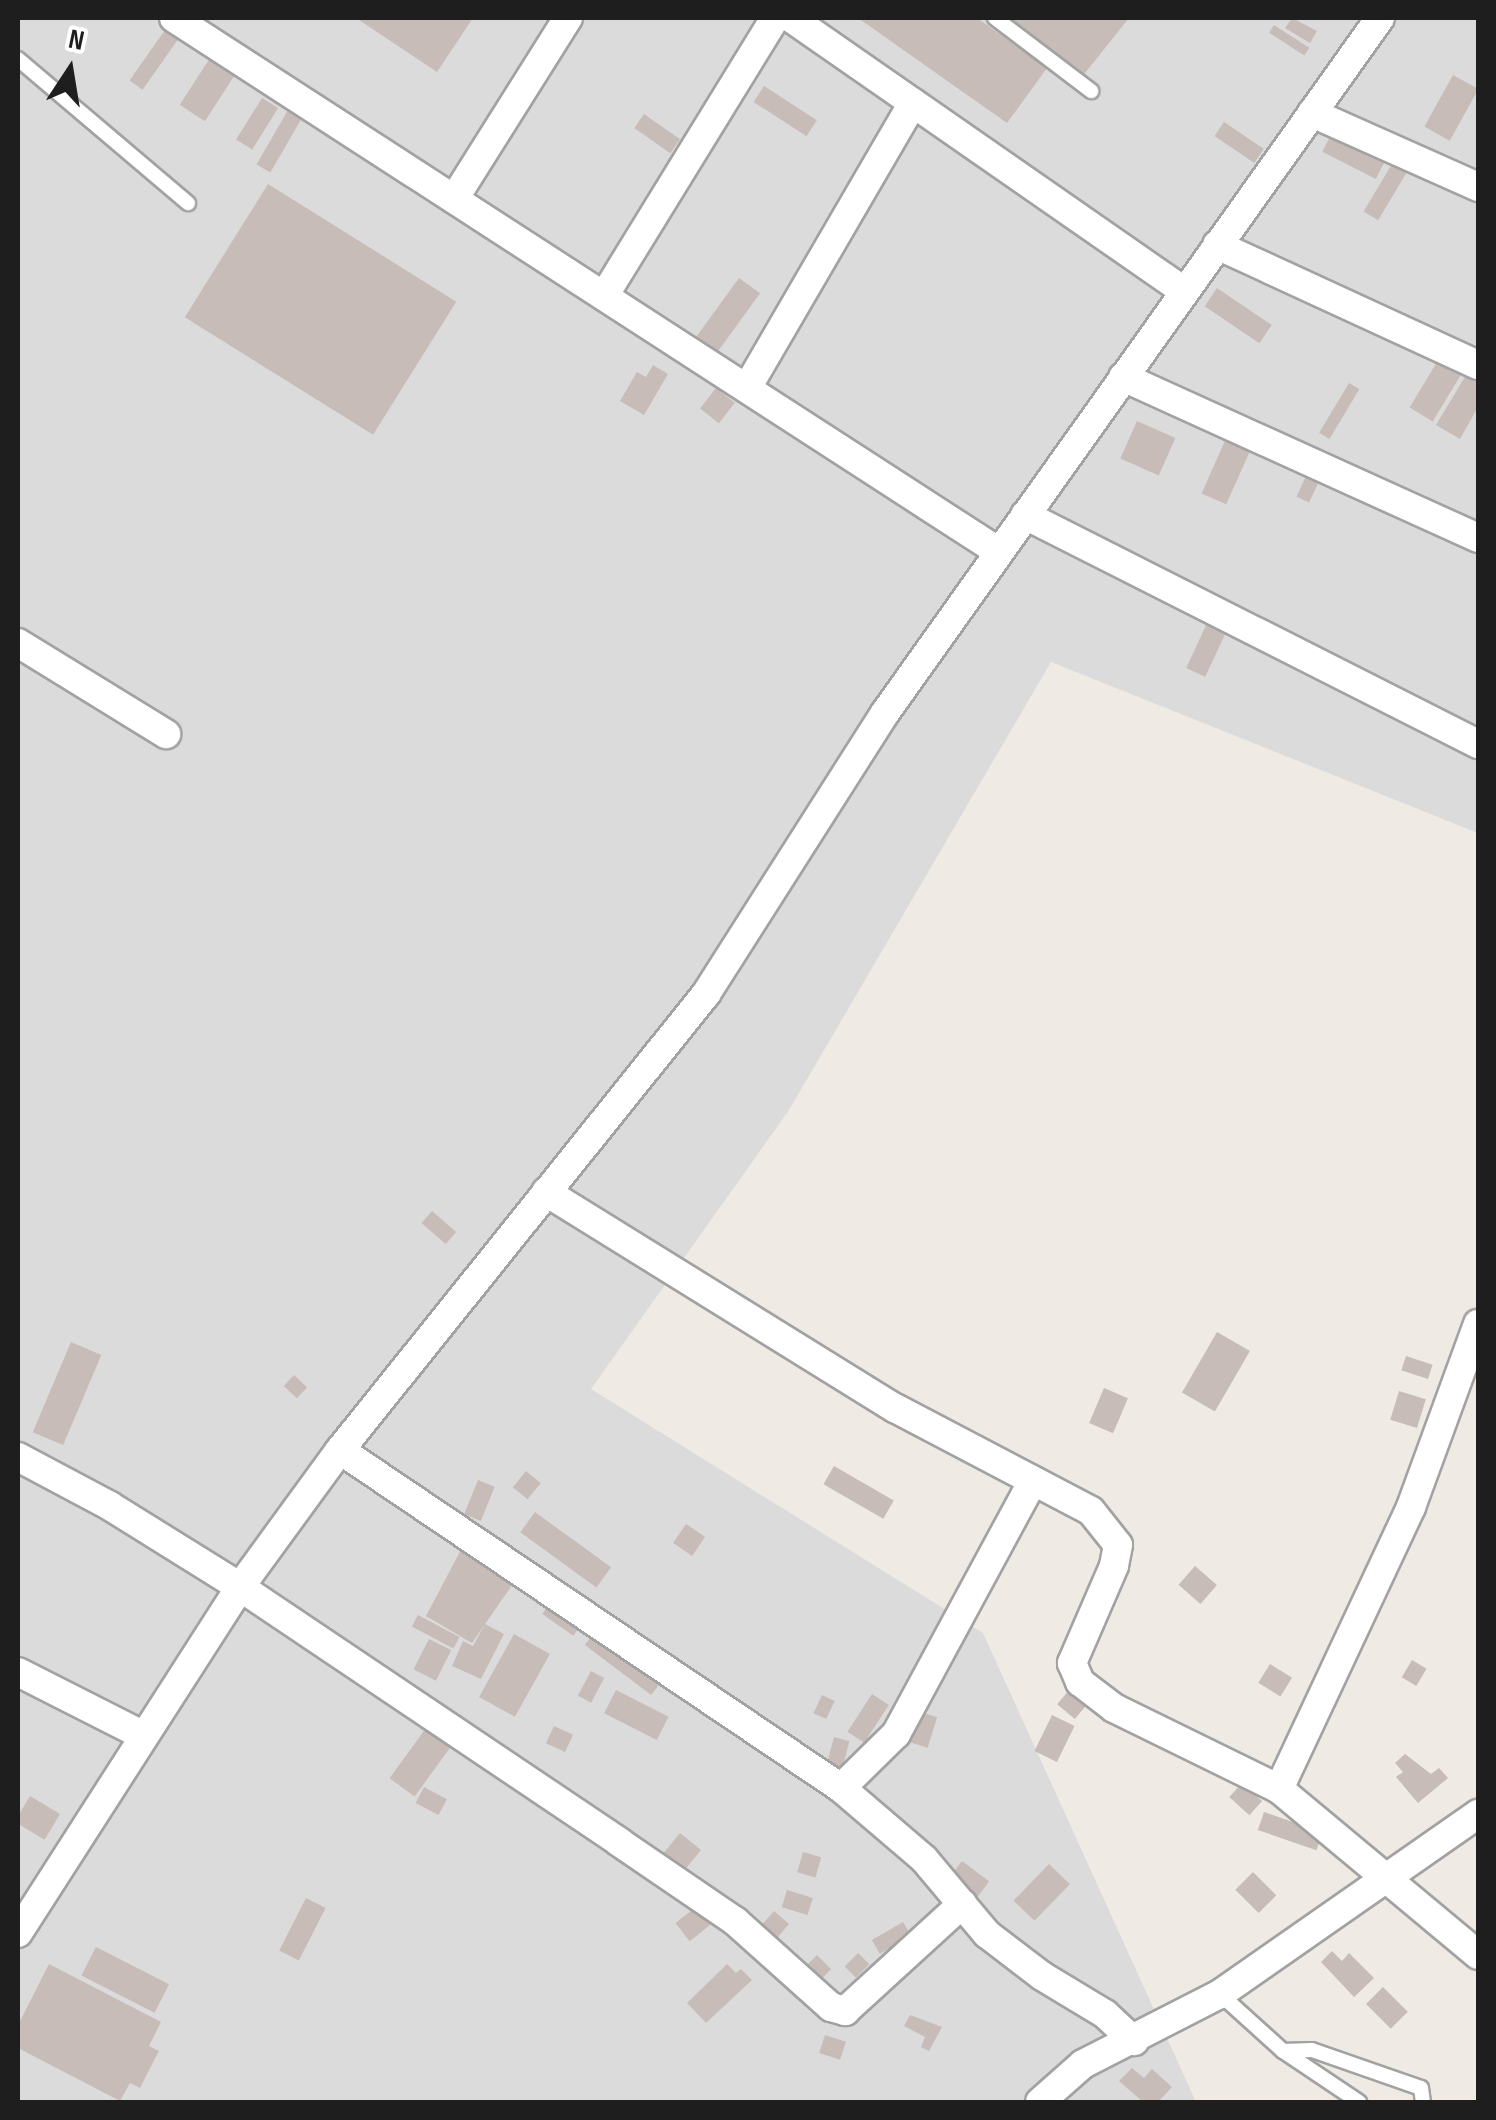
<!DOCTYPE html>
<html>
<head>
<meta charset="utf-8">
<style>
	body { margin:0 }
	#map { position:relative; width:1496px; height:2120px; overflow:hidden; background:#efeae4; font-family:"Sofia Sans Condensed",sans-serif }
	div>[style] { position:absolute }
	.residential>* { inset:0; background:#dcdbdb }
	.building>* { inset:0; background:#c7bcb7; transform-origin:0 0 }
	.roads { filter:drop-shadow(2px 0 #a2a2a2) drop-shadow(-2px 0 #a2a2a2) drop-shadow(0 2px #a2a2a2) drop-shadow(0 -2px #a2a2a2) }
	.lane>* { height:14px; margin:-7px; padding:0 7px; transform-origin:7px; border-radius:7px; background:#fff }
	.street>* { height:28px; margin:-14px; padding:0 14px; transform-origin:14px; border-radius:14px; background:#fff }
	span { translate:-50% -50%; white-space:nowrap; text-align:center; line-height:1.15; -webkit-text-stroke:10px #fff; paint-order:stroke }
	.frame { position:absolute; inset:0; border:20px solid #1e1e1e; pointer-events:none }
	.north { position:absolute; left:20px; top:20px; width:100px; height:100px; -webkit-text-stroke:8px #fff; paint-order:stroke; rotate:12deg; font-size:28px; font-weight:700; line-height:40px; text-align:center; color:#1e1e1e }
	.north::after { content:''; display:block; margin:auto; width:35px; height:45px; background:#1e1e1e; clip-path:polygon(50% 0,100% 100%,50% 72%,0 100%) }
</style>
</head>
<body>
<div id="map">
	<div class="residential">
		<i style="clip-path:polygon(18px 18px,1478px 18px,1478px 833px,1051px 662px,789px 1110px,591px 1389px,983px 1633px,1196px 2102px,18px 2102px)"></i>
	</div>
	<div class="building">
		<i style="clip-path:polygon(356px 18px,473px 18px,437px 72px)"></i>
		<i style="clip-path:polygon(858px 18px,977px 18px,1047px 68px,1007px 123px)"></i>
		<i style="clip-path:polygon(1004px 18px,1129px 18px,1081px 78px)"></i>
		<i style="clip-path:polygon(1292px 18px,1317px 31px,1310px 43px,1285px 28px)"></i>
		<i style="left:172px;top:20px;width:16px;height:74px;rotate:35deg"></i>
		<i style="left:1274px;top:25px;width:42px;height:9px;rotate:33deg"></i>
		<i style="left:214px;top:52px;width:30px;height:63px;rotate:33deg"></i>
		<i style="left:1453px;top:75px;width:29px;height:59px;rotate:29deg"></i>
		<i style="left:764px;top:86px;width:63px;height:19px;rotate:33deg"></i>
		<i style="left:262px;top:98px;width:19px;height:49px;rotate:32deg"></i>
		<i style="left:288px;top:110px;width:16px;height:63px;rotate:30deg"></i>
		<i style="left:644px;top:114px;width:44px;height:17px;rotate:35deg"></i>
		<i style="left:1224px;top:122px;width:48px;height:17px;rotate:34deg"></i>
		<i style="left:1336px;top:125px;width:60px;height:30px;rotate:27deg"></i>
		<i style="left:1398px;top:154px;width:17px;height:67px;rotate:31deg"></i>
		<i style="left:268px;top:184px;width:222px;height:157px;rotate:32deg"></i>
		<i style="left:739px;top:278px;width:26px;height:74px;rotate:36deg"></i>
		<i style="left:1217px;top:288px;width:66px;height:22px;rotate:34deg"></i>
		<i style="left:1440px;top:357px;width:27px;height:59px;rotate:31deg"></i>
		<i style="clip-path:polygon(653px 365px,668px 374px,644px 415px,620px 401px,637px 372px,646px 377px)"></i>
		<i style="clip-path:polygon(1472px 365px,1478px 369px,1478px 407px,1460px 439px,1436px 425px)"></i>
		<i style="left:1349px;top:383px;width:12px;height:58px;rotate:31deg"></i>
		<i style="left:716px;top:388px;width:24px;height:26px;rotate:38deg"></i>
		<i style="left:1137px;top:421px;width:42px;height:41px;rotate:24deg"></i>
		<i style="left:1228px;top:434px;width:27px;height:65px;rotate:24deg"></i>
		<i style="left:1307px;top:474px;width:14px;height:25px;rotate:25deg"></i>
		<i style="left:1209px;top:619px;width:21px;height:54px;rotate:25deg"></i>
		<i style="left:432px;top:1211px;width:32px;height:16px;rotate:41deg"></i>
		<i style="left:1217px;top:1332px;width:38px;height:70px;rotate:30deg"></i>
		<i style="left:71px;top:1342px;width:33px;height:98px;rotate:23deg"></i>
		<i style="left:1406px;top:1356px;width:28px;height:15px;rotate:18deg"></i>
		<i style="left:294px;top:1375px;width:18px;height:15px;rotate:43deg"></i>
		<i style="left:1104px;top:1388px;width:26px;height:38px;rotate:23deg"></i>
		<i style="left:1399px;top:1391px;width:28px;height:30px;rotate:17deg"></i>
		<i style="left:834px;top:1466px;width:69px;height:21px;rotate:30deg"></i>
		<i style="left:526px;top:1471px;width:19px;height:21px;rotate:39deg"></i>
		<i style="left:478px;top:1480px;width:18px;height:37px;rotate:22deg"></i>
		<i style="left:535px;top:1512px;width:94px;height:25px;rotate:36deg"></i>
		<i style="left:686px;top:1524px;width:23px;height:23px;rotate:34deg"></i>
		<i style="clip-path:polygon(463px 1546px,519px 1575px,472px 1643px,426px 1616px)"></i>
		<i style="left:1195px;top:1566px;width:29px;height:25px;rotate:41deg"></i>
		<i style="left:552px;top:1600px;width:38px;height:17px;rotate:35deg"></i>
		<i style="left:418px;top:1615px;width:47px;height:13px;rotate:28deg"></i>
		<i style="clip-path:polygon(485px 1624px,504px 1634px,481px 1679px,452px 1666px,463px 1641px,473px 1646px)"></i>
		<i style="left:597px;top:1629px;width:83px;height:20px;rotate:37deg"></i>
		<i style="left:514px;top:1634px;width:41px;height:72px;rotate:29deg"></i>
		<i style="left:429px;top:1639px;width:25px;height:34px;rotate:27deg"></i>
		<i style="left:1412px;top:1660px;width:17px;height:20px;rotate:31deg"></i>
		<i style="left:1270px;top:1664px;width:26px;height:22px;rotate:32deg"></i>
		<i style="left:591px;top:1671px;width:15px;height:28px;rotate:28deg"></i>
		<i style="left:1070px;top:1689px;width:23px;height:20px;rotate:40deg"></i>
		<i style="left:616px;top:1690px;width:59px;height:26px;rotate:27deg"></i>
		<i style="left:872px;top:1694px;width:20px;height:45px;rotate:33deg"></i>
		<i style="left:822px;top:1695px;width:14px;height:20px;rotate:25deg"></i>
		<i style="left:917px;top:1711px;width:21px;height:32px;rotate:17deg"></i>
		<i style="left:1052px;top:1715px;width:25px;height:40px;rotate:26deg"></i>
		<i style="left:554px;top:1726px;width:21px;height:19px;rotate:25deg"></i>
		<i style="left:426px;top:1728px;width:31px;height:62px;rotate:36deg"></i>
		<i style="left:834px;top:1737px;width:16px;height:31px;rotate:15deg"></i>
		<i style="clip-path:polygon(1405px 1754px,1431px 1774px,1439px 1768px,1448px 1778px,1418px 1803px,1396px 1777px,1403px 1772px,1395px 1763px)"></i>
		<i style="left:1242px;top:1783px;width:27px;height:19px;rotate:42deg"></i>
		<i style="left:424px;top:1787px;width:26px;height:18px;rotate:28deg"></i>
		<i style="left:30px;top:1796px;width:35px;height:30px;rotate:31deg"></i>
		<i style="left:1264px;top:1812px;width:62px;height:19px;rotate:19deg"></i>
		<i style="left:680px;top:1833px;width:27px;height:32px;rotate:39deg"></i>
		<i style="left:803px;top:1852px;width:19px;height:21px;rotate:16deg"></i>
		<i style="left:962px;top:1861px;width:34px;height:22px;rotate:37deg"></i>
		<i style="left:1049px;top:1864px;width:29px;height:51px;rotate:44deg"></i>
		<i style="left:1253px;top:1872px;width:33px;height:25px;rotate:45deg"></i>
		<i style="left:787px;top:1890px;width:27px;height:18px;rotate:17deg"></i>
		<i style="left:306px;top:1898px;width:22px;height:59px;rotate:27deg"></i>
		<i style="left:696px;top:1907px;width:23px;height:26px;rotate:52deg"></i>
		<i style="left:774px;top:1911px;width:20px;height:19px;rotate:41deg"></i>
		<i style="left:903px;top:1922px;width:16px;height:36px;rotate:60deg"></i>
		<i style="left:96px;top:1947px;width:82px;height:32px;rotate:27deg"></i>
		<i style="clip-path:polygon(1332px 1951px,1342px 1961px,1349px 1953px,1374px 1978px,1354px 1997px,1321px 1962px)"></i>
		<i style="left:858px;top:1953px;width:16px;height:19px;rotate:45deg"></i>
		<i style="left:817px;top:1955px;width:20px;height:24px;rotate:45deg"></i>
		<i style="clip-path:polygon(49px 1964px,161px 2022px,149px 2046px,159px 2051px,145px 2078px,140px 2088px,130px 2083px,120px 2101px,18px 2048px,18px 2025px)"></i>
		<i style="clip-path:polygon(727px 1964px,736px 1973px,741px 1969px,752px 1980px,706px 2023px,687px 2003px)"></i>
		<i style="left:1383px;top:1987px;width:35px;height:24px;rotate:45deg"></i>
		<i style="clip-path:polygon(910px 2015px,942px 2027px,929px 2051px,921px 2047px,925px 2037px,904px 2026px)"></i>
		<i style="left:825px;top:2035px;width:22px;height:19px;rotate:18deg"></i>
		<i style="clip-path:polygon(1132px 2068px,1144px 2078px,1152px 2069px,1172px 2087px,1158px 2102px,1143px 2102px,1119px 2081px)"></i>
	</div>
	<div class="roads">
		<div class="lane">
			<i style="left:995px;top:18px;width:121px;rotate:37.2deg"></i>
			<i style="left:18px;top:59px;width:223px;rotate:40.3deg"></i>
			<i style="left:1220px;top:1994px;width:85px;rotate:42.1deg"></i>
			<i style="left:1283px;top:2051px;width:92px;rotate:33.9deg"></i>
			<i style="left:1283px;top:2051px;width:29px;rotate:-2deg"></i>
			<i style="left:1312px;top:2050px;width:115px;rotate:19.2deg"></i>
			<i style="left:1421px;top:2088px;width:14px;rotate:82deg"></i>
		</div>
		<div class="street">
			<i style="left:174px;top:18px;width:983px;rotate:32.91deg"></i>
			<i style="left:791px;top:18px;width:479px;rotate:34.8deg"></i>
			<i style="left:1312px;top:113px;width:182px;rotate:24deg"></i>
			<i style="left:454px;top:199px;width:214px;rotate:-57.8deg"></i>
			<i style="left:1217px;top:245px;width:287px;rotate:24.7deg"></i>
			<i style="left:604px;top:296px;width:326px;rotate:-58.4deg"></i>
			<i style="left:1123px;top:377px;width:390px;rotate:24.4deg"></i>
			<i style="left:747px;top:388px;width:330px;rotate:-59.8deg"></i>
			<i style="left:1025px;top:515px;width:508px;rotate:26.82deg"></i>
			<i style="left:18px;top:643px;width:174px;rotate:31.6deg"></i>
			<i style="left:546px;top:1192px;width:410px;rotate:31.8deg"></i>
			<i style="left:895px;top:1408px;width:221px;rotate:27.7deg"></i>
			<i style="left:1091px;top:1511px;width:43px;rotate:51.5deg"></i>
			<i style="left:1118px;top:1545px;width:21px;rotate:101deg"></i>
			<i style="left:1114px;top:1566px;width:106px;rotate:113.4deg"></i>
			<i style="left:1072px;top:1663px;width:21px;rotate:67deg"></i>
			<i style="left:1080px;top:1682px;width:43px;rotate:37.4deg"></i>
			<i style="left:1114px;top:1708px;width:184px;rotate:26.1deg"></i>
			<i style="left:1279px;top:1789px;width:259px;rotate:39.8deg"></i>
			<i style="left:340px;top:1450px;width:604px;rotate:34.01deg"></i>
			<i style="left:841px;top:1788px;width:109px;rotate:40.5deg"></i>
			<i style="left:924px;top:1859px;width:98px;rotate:50deg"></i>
			<i style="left:987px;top:1934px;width:69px;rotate:37.4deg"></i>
			<i style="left:1042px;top:1976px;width:74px;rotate:31.1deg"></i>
			<i style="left:1105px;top:2014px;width:40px;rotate:43deg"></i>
			<i style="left:18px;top:1457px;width:104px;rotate:28deg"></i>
			<i style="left:110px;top:1506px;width:153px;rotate:31.9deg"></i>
			<i style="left:240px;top:1587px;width:457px;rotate:33.9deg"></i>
			<i style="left:619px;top:1842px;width:140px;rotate:34.3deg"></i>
			<i style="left:735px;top:1921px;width:129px;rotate:41.9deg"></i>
			<i style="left:831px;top:2007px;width:15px;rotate:16deg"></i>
			<i style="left:845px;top:2011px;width:159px;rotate:-42.4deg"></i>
			<i style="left:18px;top:1672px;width:141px;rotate:26.9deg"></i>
			<i style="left:841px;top:1788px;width:77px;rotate:-44.5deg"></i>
			<i style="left:896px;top:1734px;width:288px;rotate:-61.6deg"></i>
			<i style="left:1279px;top:1789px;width:311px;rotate:-64.9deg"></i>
			<i style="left:1411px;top:1507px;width:195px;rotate:-69.9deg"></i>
			<i style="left:18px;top:1933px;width:411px;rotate:-57.3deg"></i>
			<i style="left:240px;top:1587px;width:170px;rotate:-53.9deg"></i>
			<i style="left:340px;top:1450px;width:585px;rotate:-51.25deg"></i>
			<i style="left:706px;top:994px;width:333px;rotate:-57.5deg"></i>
			<i style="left:885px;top:713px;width:853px;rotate:-54.54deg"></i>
			<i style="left:1040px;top:2102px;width:57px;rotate:-41.5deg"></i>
			<i style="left:1083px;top:2064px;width:154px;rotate:-27.1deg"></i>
			<i style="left:1220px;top:1994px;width:315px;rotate:-34.9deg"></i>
		</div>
	</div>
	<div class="frame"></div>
	<div class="north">N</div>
</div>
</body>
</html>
